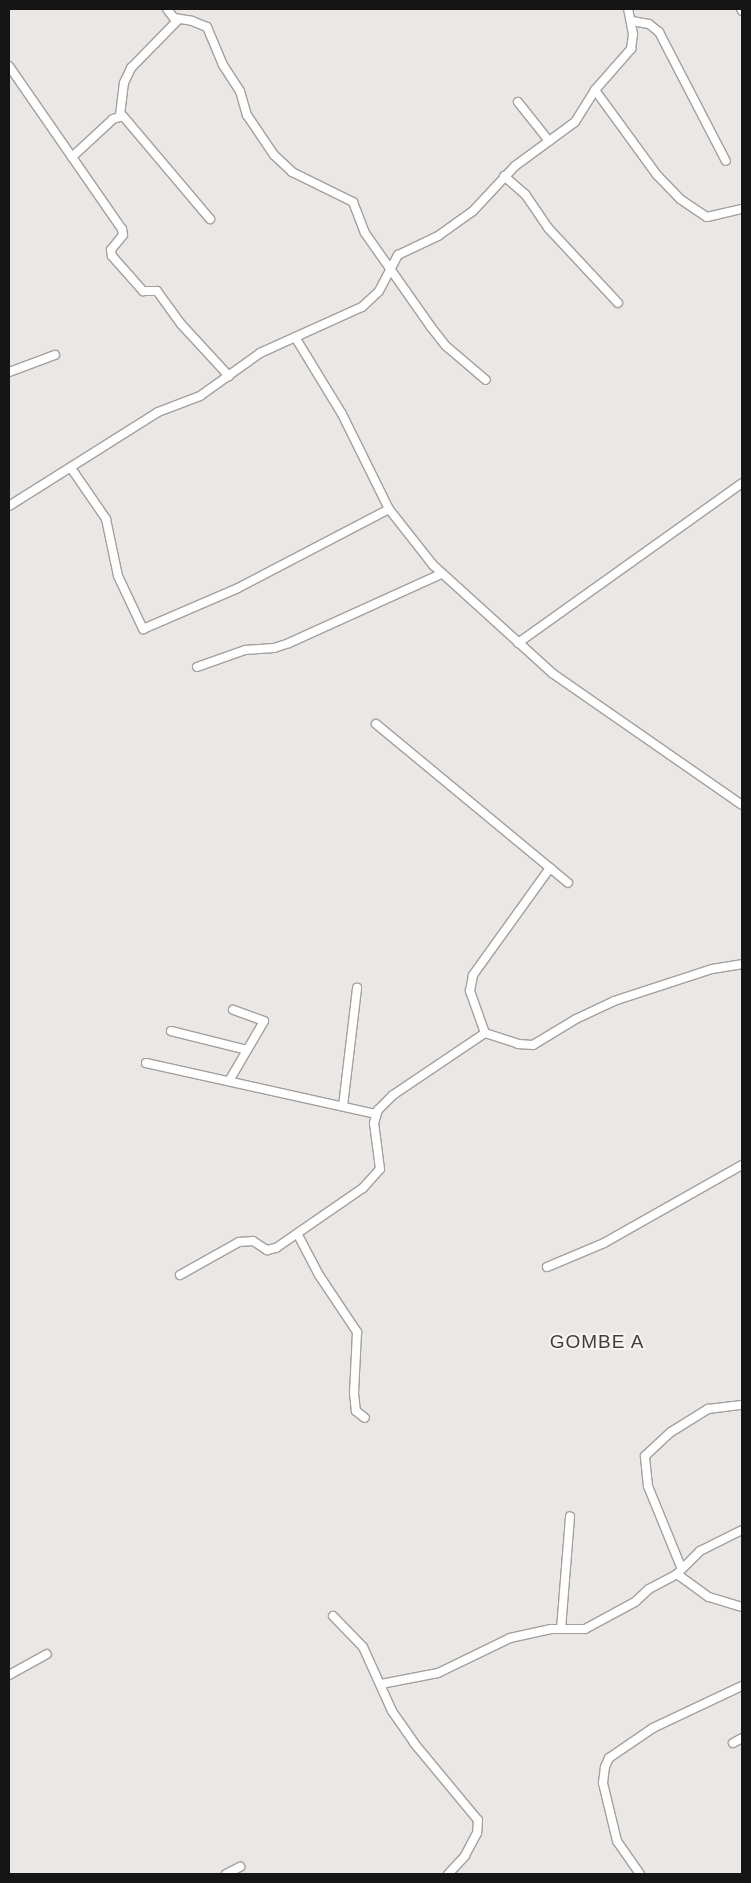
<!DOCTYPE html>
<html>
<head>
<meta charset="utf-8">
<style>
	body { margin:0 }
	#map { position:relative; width:751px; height:1883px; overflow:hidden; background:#eae7e5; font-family:Arial,sans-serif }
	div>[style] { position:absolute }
	.roads { filter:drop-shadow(1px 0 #a3a09e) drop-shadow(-1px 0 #a3a09e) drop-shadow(0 1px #a3a09e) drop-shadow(0 -1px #a3a09e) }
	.minor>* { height:8px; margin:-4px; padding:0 4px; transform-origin:4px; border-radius:4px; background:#fff }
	span { translate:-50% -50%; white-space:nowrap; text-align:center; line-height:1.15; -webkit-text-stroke:4px #f7f4f2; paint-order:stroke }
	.quarter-label { font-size:19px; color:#413f3d; letter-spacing:1px }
	.frame { position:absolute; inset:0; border:10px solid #161515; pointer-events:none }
</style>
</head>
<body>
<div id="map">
	<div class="roads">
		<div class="minor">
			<i style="left:167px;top:9px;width:11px;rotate:52deg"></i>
			<i style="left:174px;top:18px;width:18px;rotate:9deg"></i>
			<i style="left:192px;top:21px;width:16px;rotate:22deg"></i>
			<i style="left:207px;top:27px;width:41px;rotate:67.2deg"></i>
			<i style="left:223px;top:65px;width:31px;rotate:57deg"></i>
			<i style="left:240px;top:91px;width:25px;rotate:74deg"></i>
			<i style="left:247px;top:115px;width:48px;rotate:56deg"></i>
			<i style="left:274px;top:155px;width:25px;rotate:43deg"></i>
			<i style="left:292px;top:172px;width:68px;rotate:26.2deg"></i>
			<i style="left:353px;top:202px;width:33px;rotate:69deg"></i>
			<i style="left:365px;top:233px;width:115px;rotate:54.9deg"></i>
			<i style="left:431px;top:327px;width:24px;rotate:52deg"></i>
			<i style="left:446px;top:346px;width:52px;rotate:40.4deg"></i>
			<i style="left:741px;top:9px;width:2px;rotate:63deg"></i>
			<i style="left:632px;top:21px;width:17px;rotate:10deg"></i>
			<i style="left:649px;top:24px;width:13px;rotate:39deg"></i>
			<i style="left:659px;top:32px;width:145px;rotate:62.6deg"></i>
			<i style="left:9px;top:66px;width:198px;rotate:55.3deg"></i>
			<i style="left:122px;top:229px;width:6px;rotate:81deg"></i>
			<i style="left:123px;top:235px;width:19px;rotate:129deg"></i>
			<i style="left:111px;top:250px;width:6px;rotate:81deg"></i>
			<i style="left:112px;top:256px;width:47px;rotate:48.5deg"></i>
			<i style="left:143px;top:291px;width:14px"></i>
			<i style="left:157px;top:291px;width:41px;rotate:54deg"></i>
			<i style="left:181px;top:324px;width:71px;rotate:47.3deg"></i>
			<i style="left:595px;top:90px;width:105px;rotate:53.9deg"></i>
			<i style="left:657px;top:175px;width:33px;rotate:46deg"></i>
			<i style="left:680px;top:199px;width:32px;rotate:34deg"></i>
			<i style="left:707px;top:217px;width:36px;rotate:-13deg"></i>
			<i style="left:518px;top:102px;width:50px;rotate:51.5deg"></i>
			<i style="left:120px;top:115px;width:32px;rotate:-83deg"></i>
			<i style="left:124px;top:83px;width:17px;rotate:-65deg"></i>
			<i style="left:131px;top:68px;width:67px;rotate:-45.6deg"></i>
			<i style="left:72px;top:157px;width:56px;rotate:-42.8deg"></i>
			<i style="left:113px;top:119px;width:10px;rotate:-17deg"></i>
			<i style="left:123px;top:116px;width:135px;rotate:49.8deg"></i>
			<i style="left:504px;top:176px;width:28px;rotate:41deg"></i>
			<i style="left:525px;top:194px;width:42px;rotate:55.6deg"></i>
			<i style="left:549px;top:229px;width:101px;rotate:47deg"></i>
			<i style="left:295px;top:337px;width:90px;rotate:58.6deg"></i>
			<i style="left:342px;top:414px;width:106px;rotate:63.7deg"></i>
			<i style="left:389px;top:509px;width:71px;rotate:51.8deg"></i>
			<i style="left:433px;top:565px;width:161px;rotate:42.2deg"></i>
			<i style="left:552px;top:673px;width:231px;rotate:34.8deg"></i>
			<i style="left:9px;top:372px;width:49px;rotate:-20.3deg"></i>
			<i style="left:71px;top:468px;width:62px;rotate:55.5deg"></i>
			<i style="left:106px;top:519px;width:58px;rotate:78.1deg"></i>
			<i style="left:118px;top:576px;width:59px;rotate:64.7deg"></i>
			<i style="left:143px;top:629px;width:103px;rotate:-23.3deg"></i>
			<i style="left:238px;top:588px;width:170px;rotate:-27.6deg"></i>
			<i style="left:9px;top:506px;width:176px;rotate:-32.2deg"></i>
			<i style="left:158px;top:412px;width:45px;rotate:-20.9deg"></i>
			<i style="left:200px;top:396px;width:74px;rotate:-35.6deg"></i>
			<i style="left:260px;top:353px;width:112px;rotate:-24.3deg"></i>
			<i style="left:362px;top:307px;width:23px;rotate:-43deg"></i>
			<i style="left:379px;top:291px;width:41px;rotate:-62.2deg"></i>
			<i style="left:398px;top:255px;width:44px;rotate:-25.4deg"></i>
			<i style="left:438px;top:236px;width:43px;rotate:-35.5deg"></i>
			<i style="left:473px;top:211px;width:62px;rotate:-47deg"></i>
			<i style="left:515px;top:166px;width:74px;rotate:-36.3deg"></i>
			<i style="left:575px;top:122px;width:38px;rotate:-58deg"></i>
			<i style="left:595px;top:90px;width:55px;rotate:-48.7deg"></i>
			<i style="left:631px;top:49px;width:15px;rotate:-82deg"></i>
			<i style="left:633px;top:34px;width:25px;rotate:-101deg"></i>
			<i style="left:518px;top:643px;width:275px;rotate:-35.5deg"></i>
			<i style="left:197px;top:667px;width:51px;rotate:-19.5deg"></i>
			<i style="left:245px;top:650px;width:29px;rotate:-4deg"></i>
			<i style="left:274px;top:648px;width:16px;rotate:-18deg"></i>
			<i style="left:289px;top:643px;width:167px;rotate:-24.4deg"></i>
			<i style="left:376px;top:724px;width:249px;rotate:39.6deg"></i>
			<i style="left:171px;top:1031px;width:78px;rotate:14deg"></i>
			<i style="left:485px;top:1033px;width:35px;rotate:18deg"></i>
			<i style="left:518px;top:1044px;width:15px;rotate:4deg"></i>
			<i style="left:533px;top:1045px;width:50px;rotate:-31.2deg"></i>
			<i style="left:576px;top:1019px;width:42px;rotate:-25.3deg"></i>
			<i style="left:614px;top:1001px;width:103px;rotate:-18.1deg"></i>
			<i style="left:712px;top:969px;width:30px;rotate:-9deg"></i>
			<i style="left:485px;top:1033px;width:45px;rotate:-109.7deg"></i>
			<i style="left:470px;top:991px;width:16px;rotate:-79deg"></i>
			<i style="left:473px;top:975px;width:132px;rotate:-54.3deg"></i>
			<i style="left:146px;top:1063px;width:236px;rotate:12.5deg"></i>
			<i style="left:229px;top:1081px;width:69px;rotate:-59.7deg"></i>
			<i style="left:264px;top:1021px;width:33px;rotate:-160deg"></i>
			<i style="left:343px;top:1106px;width:119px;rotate:-83.2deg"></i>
			<i style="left:298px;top:1235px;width:45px;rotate:62.3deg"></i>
			<i style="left:319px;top:1275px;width:69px;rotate:56.3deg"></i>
			<i style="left:357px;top:1332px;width:61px;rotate:92.8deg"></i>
			<i style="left:354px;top:1393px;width:18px;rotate:84deg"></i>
			<i style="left:356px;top:1411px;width:11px;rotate:38deg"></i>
			<i style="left:547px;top:1267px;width:62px;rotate:-22.8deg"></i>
			<i style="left:604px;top:1243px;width:159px;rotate:-29.5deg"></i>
			<i style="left:180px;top:1275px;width:68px;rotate:-29.2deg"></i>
			<i style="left:239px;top:1242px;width:14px;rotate:-4deg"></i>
			<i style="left:253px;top:1241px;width:17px;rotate:33deg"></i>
			<i style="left:267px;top:1250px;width:9px;rotate:-13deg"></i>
			<i style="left:276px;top:1248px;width:106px;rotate:-34.6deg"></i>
			<i style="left:363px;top:1188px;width:25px;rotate:-48deg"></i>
			<i style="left:380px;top:1169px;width:46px;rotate:-97.4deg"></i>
			<i style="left:374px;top:1123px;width:14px;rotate:-73deg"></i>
			<i style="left:378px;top:1110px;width:21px;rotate:-45deg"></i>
			<i style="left:393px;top:1095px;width:111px;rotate:-34deg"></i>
			<i style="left:681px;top:1567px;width:87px;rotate:-112.2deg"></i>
			<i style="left:648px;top:1486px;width:30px;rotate:-96deg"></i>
			<i style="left:645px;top:1456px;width:35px;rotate:-43deg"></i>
			<i style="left:671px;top:1432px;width:44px;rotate:-31.9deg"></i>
			<i style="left:708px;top:1409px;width:34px;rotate:-7deg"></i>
			<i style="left:677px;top:1574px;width:39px;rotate:36deg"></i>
			<i style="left:709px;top:1597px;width:34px;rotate:17deg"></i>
			<i style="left:333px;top:1616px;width:43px;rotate:45.9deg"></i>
			<i style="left:363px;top:1647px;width:70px;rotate:65.6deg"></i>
			<i style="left:392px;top:1711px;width:39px;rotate:55deg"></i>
			<i style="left:414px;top:1743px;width:100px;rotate:50.3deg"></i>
			<i style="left:478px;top:1820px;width:13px;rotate:94deg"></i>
			<i style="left:477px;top:1833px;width:26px;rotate:118deg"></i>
			<i style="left:465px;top:1856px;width:25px;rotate:133deg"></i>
			<i style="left:561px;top:1629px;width:113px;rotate:-85.4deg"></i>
			<i style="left:9px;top:1675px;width:43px;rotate:-28.9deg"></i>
			<i style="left:381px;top:1684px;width:58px;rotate:-10.9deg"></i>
			<i style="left:438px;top:1673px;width:80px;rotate:-25.9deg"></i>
			<i style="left:510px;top:1638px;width:42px;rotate:-12.4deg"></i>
			<i style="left:551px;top:1629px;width:34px"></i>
			<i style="left:585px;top:1629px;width:57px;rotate:-28.4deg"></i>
			<i style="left:635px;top:1602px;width:19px;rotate:-43deg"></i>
			<i style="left:649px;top:1589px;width:32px;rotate:-28deg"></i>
			<i style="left:677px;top:1574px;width:33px;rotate:-45deg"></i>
			<i style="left:700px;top:1551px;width:47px;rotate:-26.6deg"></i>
			<i style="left:733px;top:1743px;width:10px;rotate:-29deg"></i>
			<i style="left:226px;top:1874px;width:16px;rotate:-27deg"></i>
			<i style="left:640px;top:1874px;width:40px;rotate:-124.9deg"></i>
			<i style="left:617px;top:1841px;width:60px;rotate:-103.6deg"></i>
			<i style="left:603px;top:1783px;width:16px;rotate:-83deg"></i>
			<i style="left:605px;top:1767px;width:10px;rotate:-66deg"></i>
			<i style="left:609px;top:1758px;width:53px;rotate:-34.3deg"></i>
			<i style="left:653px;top:1728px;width:98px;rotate:-25.3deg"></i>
		</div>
	</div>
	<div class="quarter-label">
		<span style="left:597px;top:1342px">GOMBE A</span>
	</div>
	<div class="frame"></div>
</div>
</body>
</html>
